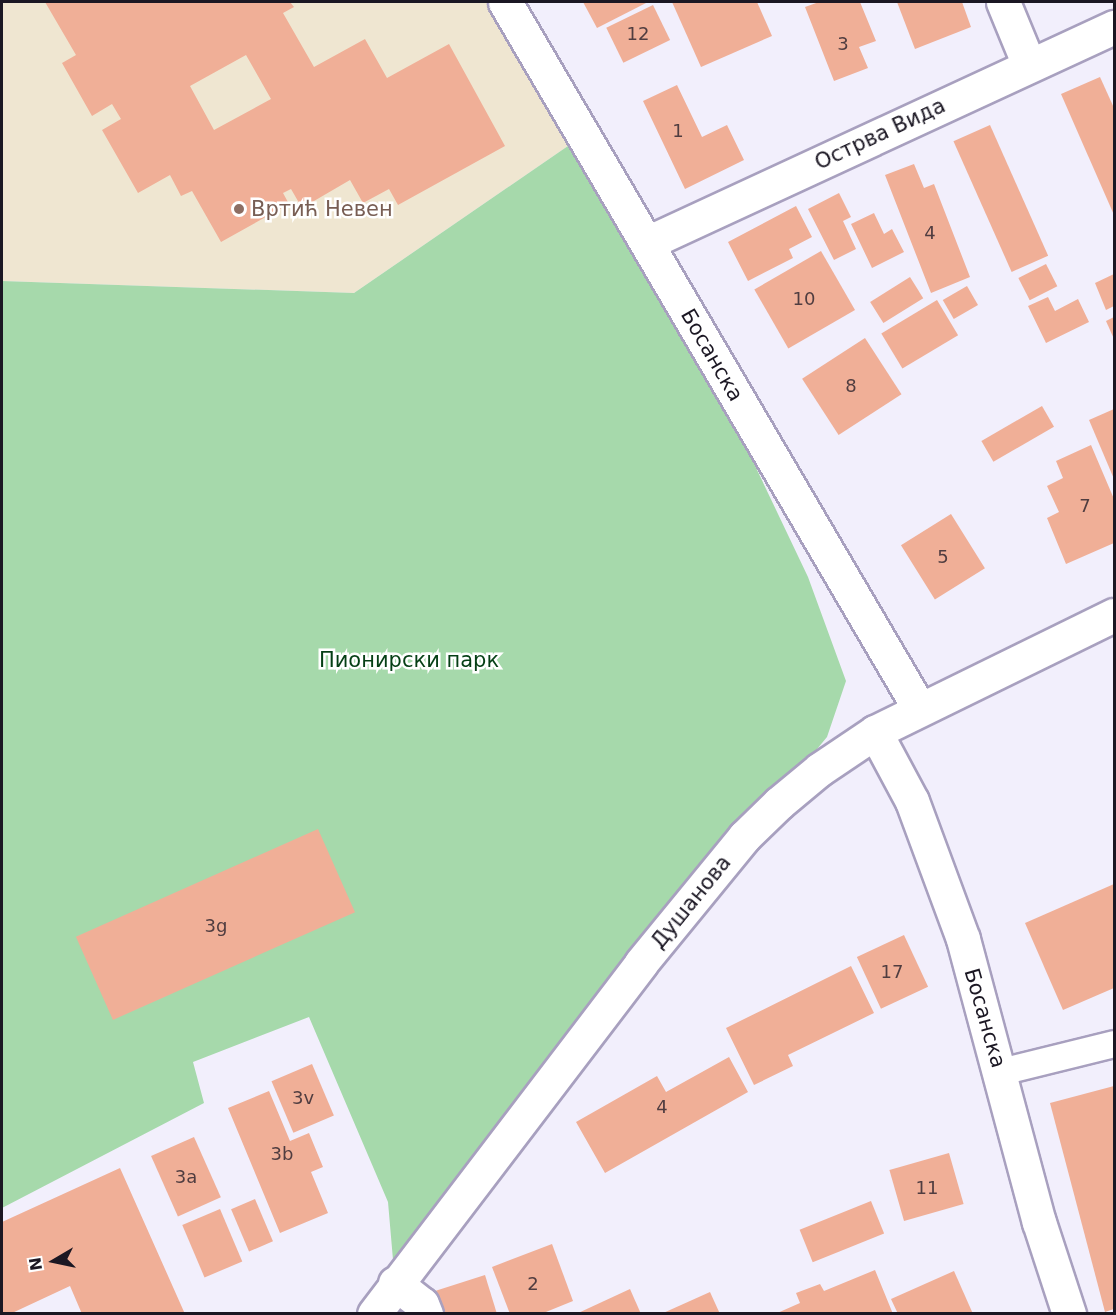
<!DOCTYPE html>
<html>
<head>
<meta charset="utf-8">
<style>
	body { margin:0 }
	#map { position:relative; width:1116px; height:1315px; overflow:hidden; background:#f2effc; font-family:"DejaVu Sans",sans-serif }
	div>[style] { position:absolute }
	.education>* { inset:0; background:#efe6d1 }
	.green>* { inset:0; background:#a6d9ab }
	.building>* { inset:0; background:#f0af97; transform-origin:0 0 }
	.roads { filter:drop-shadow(2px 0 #a8a0bf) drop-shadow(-2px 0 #a8a0bf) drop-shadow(0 2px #a8a0bf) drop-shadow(0 -2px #a8a0bf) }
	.service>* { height:26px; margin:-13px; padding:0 13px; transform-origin:13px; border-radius:13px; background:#fff }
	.minor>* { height:33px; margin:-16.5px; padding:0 16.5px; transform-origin:16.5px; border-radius:16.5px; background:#fff }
	.secondary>* { height:33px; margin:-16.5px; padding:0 16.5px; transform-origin:16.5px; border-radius:16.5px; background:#fff }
	.dots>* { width:16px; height:16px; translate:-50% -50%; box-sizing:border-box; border:3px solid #fff; border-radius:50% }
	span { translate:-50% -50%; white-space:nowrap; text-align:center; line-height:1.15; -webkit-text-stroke:5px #fff; paint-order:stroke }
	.number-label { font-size:18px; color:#503d40 }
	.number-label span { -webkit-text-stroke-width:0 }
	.street-label { font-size:21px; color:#1b1723 }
	.education-label { font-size:21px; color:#785e54 }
	.left { translate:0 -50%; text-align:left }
	.park-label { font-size:21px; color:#053f15 }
	.frame { position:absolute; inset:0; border:3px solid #1b1723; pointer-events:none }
	.north { position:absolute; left:24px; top:1231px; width:60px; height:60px; -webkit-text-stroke:4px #fff; paint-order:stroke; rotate:261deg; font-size:16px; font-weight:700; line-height:24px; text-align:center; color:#1b1723 }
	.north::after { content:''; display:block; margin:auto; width:21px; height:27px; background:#1b1723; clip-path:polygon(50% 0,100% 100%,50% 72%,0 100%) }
</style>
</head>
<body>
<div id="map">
	<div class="education">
		<i style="clip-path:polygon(2px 2px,505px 2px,581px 137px,354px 293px,2px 281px)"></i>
	</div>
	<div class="green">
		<i style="clip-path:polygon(581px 137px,658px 262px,808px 577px,846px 681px,827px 737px,744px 837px,395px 1283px,388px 1202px,309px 1017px,193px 1062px,204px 1103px,2px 1208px,2px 281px,354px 293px)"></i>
	</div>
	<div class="building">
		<i style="clip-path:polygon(evenodd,45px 2px,290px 2px,294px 7px,283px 13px,314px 67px,365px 39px,387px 78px,449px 44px,505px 146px,398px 205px,389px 189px,363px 203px,350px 180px,302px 208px,291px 189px,283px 193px,289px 204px,221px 242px,192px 191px,181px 196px,170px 175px,138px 193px,102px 130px,121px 119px,112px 104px,92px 116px,62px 63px,76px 55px,45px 2px,246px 55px,271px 99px,214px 130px,190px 86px,246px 55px)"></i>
		<i style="clip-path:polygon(583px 2px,648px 2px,597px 28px)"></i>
		<i style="clip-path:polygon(672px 2px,757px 2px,772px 36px,701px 67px)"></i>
		<i style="clip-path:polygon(819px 2px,860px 2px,876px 41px,859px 47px,868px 68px,834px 81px,805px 7px)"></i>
		<i style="clip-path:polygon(897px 2px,962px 2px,971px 27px,915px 49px)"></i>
		<i style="left:653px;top:5px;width:39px;height:52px;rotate:64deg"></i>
		<i style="clip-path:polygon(1100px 77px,1114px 108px,1114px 215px,1061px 94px)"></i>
		<i style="clip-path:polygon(677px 85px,702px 137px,727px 125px,744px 160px,685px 189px,643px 101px)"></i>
		<i style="left:990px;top:125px;width:143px;height:40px;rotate:66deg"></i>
		<i style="clip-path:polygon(914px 164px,924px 188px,934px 184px,970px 277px,931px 293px,885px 175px)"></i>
		<i style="clip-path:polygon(839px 193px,851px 217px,843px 221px,856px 249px,834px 260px,808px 209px)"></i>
		<i style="clip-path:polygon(796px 206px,812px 237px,789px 249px,793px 258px,748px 281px,728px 242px)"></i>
		<i style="clip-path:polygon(874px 213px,884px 234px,892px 229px,904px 252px,872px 268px,851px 224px)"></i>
		<i style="left:821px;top:251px;width:68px;height:77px;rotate:60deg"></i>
		<i style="left:1046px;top:264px;width:25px;height:31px;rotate:63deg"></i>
		<i style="clip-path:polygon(1114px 274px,1114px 306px,1106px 310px,1095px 283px)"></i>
		<i style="left:910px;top:277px;width:25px;height:47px;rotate:58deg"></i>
		<i style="left:967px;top:286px;width:22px;height:28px;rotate:60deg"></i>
		<i style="clip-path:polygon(1048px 297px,1055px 311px,1078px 299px,1089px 322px,1046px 343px,1028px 306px)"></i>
		<i style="left:937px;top:300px;width:41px;height:65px;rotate:59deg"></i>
		<i style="clip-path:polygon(1114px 317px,1114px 339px,1106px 321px)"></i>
		<i style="left:865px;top:338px;width:67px;height:75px;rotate:57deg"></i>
		<i style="left:1042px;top:406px;width:24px;height:70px;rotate:60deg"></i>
		<i style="clip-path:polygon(1114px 409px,1114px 479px,1089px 420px)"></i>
		<i style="clip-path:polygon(1091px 445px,1114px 499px,1114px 543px,1066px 564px,1047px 518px,1059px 512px,1047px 486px,1063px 478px,1056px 461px)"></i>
		<i style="left:951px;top:514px;width:64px;height:59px;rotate:58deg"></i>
		<i style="left:318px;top:829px;width:91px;height:265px;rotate:66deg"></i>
		<i style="clip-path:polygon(1114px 884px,1114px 988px,1063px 1010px,1025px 923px)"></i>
		<i style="left:904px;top:935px;width:57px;height:52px;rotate:65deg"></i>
		<i style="clip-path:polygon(851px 966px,874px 1013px,788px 1055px,793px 1066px,754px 1085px,726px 1028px)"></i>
		<i style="clip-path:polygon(729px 1057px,748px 1092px,605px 1173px,576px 1122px,657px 1076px,666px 1092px)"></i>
		<i style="left:312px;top:1064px;width:56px;height:44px;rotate:67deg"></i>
		<i style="clip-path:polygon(1114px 1086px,1114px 1309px,1105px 1312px,1050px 1103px)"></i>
		<i style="clip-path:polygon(269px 1091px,290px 1141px,309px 1133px,323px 1167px,311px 1172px,328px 1213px,280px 1233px,228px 1108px)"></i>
		<i style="left:194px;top:1137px;width:66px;height:47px;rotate:66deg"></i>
		<i style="left:949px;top:1153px;width:53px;height:62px;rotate:74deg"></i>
		<i style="clip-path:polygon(120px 1168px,185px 1314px,82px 1314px,70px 1286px,10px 1314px,2px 1314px,2px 1222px)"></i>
		<i style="left:255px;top:1199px;width:46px;height:26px;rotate:67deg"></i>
		<i style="left:871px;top:1201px;width:35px;height:77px;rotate:68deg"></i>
		<i style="left:220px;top:1209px;width:57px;height:41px;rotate:67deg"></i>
		<i style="clip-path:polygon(552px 1244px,573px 1301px,541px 1314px,510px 1314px,492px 1267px)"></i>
		<i style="clip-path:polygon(875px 1270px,893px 1314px,775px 1314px,800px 1303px,796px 1293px,820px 1284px,824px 1291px)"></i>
		<i style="clip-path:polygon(954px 1271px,973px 1314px,898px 1314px,891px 1299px)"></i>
		<i style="clip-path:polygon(485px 1275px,497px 1314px,442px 1314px,435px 1291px)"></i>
		<i style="clip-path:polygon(630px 1289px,641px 1314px,576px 1314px)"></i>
		<i style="clip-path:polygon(710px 1292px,720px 1314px,661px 1314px)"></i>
	</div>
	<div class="roads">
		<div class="service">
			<i style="left:1001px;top:1072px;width:116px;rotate:-13.9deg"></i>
		</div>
		<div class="minor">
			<i style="left:505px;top:2px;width:818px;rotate:59.61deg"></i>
			<i style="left:1003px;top:2px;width:68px;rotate:67.6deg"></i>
			<i style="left:647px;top:243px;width:515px;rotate:-24.82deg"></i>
			<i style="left:875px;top:732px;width:78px;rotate:61.8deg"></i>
			<i style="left:912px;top:801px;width:147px;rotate:69.7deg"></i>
			<i style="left:963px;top:939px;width:293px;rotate:75deg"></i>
			<i style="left:1039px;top:1222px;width:97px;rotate:71.9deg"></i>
			<i style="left:395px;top:1283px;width:34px;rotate:38deg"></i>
			<i style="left:422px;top:1304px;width:11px;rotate:68deg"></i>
		</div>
		<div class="secondary">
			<i style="left:374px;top:1314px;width:441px;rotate:-52.7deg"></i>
			<i style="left:641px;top:963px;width:163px;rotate:-50.7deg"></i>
			<i style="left:744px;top:837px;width:49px;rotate:-44.2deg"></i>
			<i style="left:779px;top:803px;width:53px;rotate:-39.7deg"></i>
			<i style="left:820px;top:769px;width:66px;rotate:-33.9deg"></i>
			<i style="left:875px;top:732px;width:266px;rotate:-26.1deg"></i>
		</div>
	</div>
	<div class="dots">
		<i style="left:239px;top:209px;background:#8d6e63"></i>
	</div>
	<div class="number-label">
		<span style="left:638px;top:34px">12</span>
		<span style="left:843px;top:44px">3</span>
		<span style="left:678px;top:131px">1</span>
		<span style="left:930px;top:233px">4</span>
		<span style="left:804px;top:299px">10</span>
		<span style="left:851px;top:386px">8</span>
		<span style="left:1085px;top:506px">7</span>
		<span style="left:943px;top:557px">5</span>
		<span style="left:216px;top:926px">3g</span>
		<span style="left:892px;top:972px">17</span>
		<span style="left:303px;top:1098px">3v</span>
		<span style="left:662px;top:1107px">4</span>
		<span style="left:282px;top:1154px">3b</span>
		<span style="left:186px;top:1177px">3a</span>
		<span style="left:927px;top:1188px">11</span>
		<span style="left:533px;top:1284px">2</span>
	</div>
	<div class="street-label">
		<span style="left:880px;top:134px;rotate:-25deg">Острва Вида</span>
		<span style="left:712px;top:355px;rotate:60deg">Босанска</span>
		<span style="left:691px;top:902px;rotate:-51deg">Душанова</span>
		<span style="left:985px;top:1018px;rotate:74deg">Босанска</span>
	</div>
	<div class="education-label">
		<span class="left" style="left:251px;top:209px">Вртић Невен</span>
	</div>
	<div class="park-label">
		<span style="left:409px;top:660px">Пионирски парк</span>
	</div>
	<div class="frame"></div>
	<div class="north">N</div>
</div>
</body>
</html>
